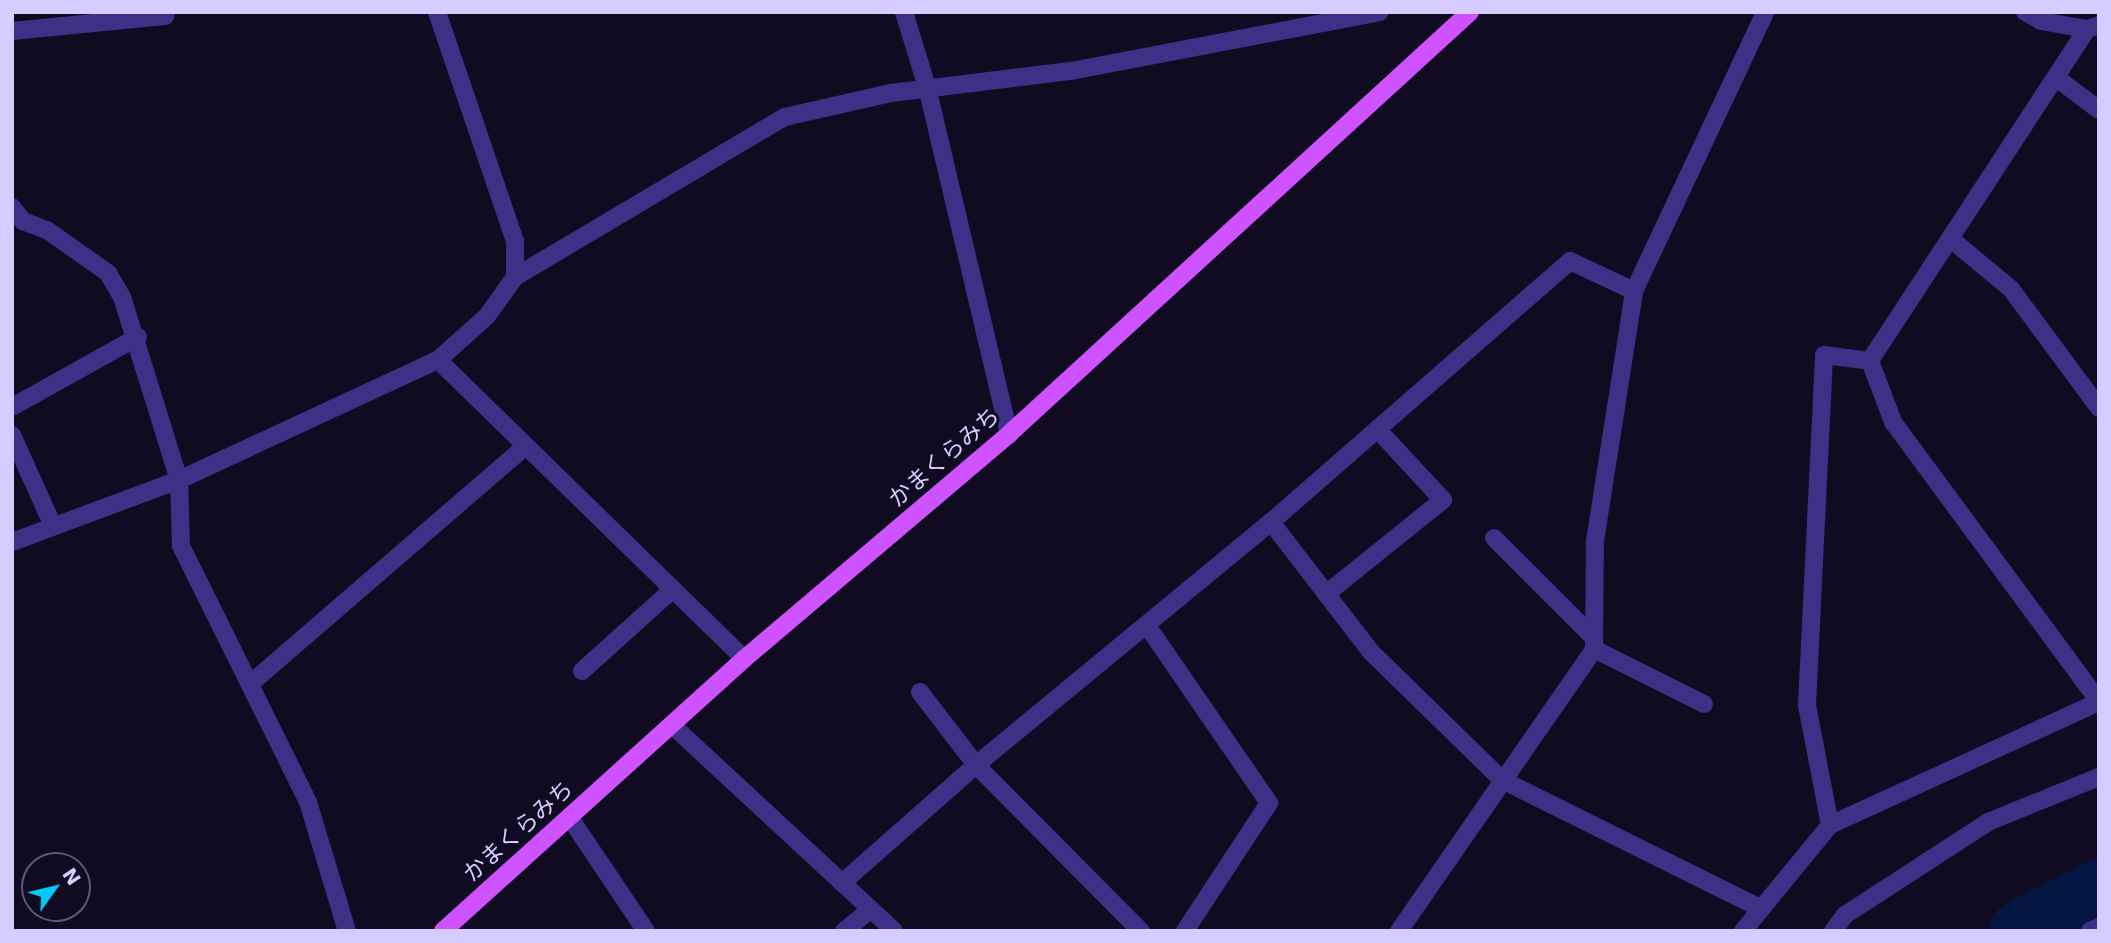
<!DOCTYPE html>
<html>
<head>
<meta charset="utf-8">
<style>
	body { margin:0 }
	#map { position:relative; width:2111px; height:943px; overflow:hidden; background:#110b22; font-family:"DejaVu Sans","Noto Sans JP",sans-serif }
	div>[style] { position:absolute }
	.river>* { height:63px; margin:-31.5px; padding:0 31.5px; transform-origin:31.5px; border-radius:31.5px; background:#041542 }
	.minor>* { height:18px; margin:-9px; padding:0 9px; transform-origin:9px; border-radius:9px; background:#3c3186 }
	.major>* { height:18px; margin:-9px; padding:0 9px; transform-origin:9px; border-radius:9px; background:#ce53ff }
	span { translate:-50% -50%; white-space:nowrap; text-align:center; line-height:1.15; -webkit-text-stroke:6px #110b22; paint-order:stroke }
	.street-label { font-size:23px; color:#d7ccff }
	.frame { position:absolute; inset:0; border:14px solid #d7ccff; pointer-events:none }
	.north { position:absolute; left:21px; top:852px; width:70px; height:70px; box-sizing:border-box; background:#110b22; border:2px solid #60587a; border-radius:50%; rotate:56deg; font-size:19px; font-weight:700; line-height:28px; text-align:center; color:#d7ccff }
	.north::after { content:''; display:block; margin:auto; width:24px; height:32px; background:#00c9f7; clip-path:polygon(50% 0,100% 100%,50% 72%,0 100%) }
</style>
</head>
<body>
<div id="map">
	<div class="river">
		<i style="left:2020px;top:931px;width:89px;rotate:-27.4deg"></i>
	</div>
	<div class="minor">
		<i style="left:437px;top:12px;width:242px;rotate:71.2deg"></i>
		<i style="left:515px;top:241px;width:36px;rotate:90deg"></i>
		<i style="left:904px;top:12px;width:78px;rotate:73deg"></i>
		<i style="left:927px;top:87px;width:357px;rotate:76.7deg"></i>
		<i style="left:2025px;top:12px;width:18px;rotate:29deg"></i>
		<i style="left:2041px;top:21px;width:47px;rotate:9.9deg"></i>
		<i style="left:2087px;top:29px;width:13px;rotate:-18deg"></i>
		<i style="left:2087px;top:29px;width:397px;rotate:123.2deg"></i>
		<i style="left:1870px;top:361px;width:65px;rotate:69.3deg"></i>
		<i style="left:1893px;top:422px;width:347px;rotate:53.6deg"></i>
		<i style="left:12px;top:31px;width:154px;rotate:-5.6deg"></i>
		<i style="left:2058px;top:79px;width:51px;rotate:37.1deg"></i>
		<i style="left:12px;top:207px;width:18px;rotate:52deg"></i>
		<i style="left:23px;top:221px;width:26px;rotate:21deg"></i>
		<i style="left:47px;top:230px;width:75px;rotate:35.2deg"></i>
		<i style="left:108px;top:273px;width:28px;rotate:60deg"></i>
		<i style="left:122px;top:297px;width:192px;rotate:72.7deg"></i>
		<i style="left:179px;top:480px;width:66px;rotate:88.3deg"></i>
		<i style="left:181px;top:546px;width:286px;rotate:63.6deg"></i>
		<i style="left:308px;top:802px;width:135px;rotate:73.2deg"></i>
		<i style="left:1952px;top:240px;width:77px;rotate:39.7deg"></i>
		<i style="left:2011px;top:289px;width:148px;rotate:53.5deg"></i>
		<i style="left:438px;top:360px;width:428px;rotate:44.3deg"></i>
		<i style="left:12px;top:407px;width:144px;rotate:-29.1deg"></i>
		<i style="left:12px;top:435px;width:100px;rotate:65.7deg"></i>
		<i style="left:1271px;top:522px;width:164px;rotate:52.4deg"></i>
		<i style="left:1371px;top:652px;width:183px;rotate:44.3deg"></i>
		<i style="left:1502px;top:780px;width:286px;rotate:26.4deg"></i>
		<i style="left:1494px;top:538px;width:141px;rotate:45deg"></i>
		<i style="left:12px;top:542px;width:178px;rotate:-20.4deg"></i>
		<i style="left:179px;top:480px;width:285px;rotate:-24.9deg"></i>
		<i style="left:438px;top:360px;width:66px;rotate:-41.9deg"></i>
		<i style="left:487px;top:316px;width:48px;rotate:-54.3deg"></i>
		<i style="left:515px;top:277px;width:314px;rotate:-30.7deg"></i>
		<i style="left:785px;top:117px;width:109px;rotate:-12.8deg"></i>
		<i style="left:891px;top:93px;width:181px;rotate:-7deg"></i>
		<i style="left:1071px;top:71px;width:314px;rotate:-10.8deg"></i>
		<i style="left:1326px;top:594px;width:150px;rotate:-38.8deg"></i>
		<i style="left:1443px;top:500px;width:97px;rotate:-132.9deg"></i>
		<i style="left:1148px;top:627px;width:214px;rotate:55.5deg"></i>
		<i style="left:1269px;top:803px;width:153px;rotate:123.3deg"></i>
		<i style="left:1594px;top:649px;width:123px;rotate:26.6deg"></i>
		<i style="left:582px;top:671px;width:122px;rotate:-42deg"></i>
		<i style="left:250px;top:684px;width:364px;rotate:-40.8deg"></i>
		<i style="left:920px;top:692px;width:92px;rotate:52.5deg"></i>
		<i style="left:976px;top:765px;width:234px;rotate:45.2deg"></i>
		<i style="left:673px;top:726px;width:301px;rotate:42.8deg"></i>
		<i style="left:570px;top:818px;width:136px;rotate:56.1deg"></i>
		<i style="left:1830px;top:825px;width:122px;rotate:-100.9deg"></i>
		<i style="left:1807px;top:705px;width:350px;rotate:-87.2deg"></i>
		<i style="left:1824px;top:355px;width:46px;rotate:7.4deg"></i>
		<i style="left:842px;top:883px;width:179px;rotate:-41.4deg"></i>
		<i style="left:976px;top:765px;width:382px;rotate:-39.5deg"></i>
		<i style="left:1271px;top:522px;width:397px;rotate:-41.1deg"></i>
		<i style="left:1570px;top:261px;width:71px;rotate:25.1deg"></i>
		<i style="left:844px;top:931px;width:33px;rotate:-39deg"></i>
		<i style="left:1399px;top:931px;width:343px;rotate:-55.3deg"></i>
		<i style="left:1594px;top:649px;width:108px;rotate:-89.5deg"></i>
		<i style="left:1595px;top:541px;width:253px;rotate:-81.1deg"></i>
		<i style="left:1634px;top:291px;width:308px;rotate:-64.8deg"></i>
		<i style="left:1743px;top:931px;width:137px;rotate:-50.6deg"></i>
		<i style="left:1830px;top:825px;width:296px;rotate:-24.6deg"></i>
		<i style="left:1833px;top:931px;width:20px;rotate:-53deg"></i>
		<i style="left:1845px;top:915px;width:171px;rotate:-33deg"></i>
		<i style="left:1988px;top:822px;width:120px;rotate:-22.1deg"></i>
		<i style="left:2090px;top:931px;width:10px;rotate:-24deg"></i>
	</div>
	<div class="major">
		<i style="left:443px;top:931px;width:406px;rotate:-42.1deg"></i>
		<i style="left:744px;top:659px;width:348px;rotate:-40.3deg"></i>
		<i style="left:1009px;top:434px;width:625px;rotate:-42.47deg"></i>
	</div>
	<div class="street-label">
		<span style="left:944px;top:457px;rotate:-41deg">かまくらみち</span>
		<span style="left:518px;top:831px;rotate:-42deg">かまくらみち</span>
	</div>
	<div class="frame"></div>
	<div class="north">N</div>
</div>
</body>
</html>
